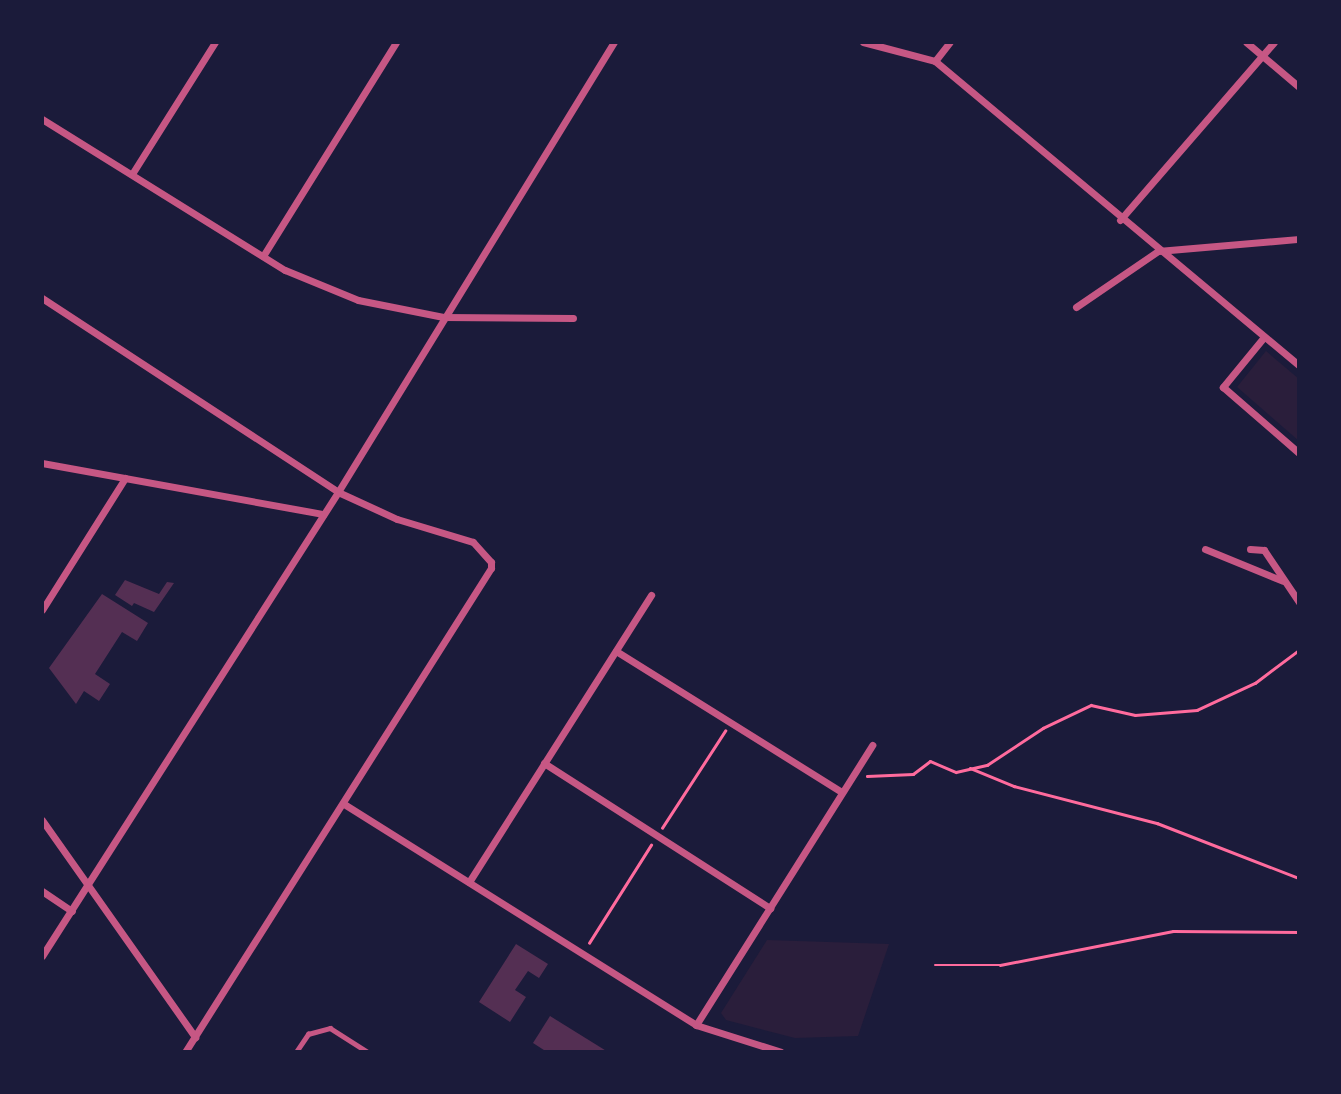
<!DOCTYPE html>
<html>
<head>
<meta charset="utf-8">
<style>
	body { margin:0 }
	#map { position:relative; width:1341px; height:1094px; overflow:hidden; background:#1b1b3a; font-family:Manrope,sans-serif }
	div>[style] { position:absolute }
	.green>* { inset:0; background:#2a1e3b }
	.building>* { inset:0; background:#542f53 }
	.path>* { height:2.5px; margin:-1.25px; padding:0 1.25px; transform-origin:1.25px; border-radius:1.25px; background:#ff6b9d }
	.service>* { height:4.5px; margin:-2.25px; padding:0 2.25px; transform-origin:2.25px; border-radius:2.25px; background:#c65784 }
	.minor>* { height:7px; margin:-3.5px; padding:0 3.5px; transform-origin:3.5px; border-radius:3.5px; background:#c65784 }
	span { translate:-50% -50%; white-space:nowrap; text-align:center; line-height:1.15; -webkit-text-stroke:6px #1b1b3a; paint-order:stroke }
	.frame { position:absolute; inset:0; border:44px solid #1b1b3a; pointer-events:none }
</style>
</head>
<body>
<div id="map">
	<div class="green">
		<i style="clip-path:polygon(1266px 351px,1299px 379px,1299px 441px,1237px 387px)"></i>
		<i style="clip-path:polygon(767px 940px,889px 944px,858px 1036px,795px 1038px,726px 1020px,721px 1013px)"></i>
	</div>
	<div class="building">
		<i style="clip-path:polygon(125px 580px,159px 594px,167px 582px,174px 583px,154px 612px,134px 603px,132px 606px,115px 595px)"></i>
		<i style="clip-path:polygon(102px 594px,148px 623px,137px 641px,122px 632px,95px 674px,110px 684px,99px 701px,84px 691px,76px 704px,49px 668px)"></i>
		<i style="clip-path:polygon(516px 944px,548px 964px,539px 978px,528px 971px,515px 990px,526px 997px,510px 1022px,479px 1002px)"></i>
		<i style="clip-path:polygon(550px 1016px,608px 1052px,547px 1052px,533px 1043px)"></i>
	</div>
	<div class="path">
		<i style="left:970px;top:768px;width:48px;rotate:22.2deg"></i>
		<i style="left:1014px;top:786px;width:148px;rotate:14.5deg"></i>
		<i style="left:1157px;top:823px;width:152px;rotate:21.2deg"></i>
		<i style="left:867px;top:776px;width:46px;rotate:-2.5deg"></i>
		<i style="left:913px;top:774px;width:21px;rotate:-37deg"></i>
		<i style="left:930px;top:761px;width:28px;rotate:23deg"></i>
		<i style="left:956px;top:772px;width:32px;rotate:-13deg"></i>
		<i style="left:987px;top:765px;width:67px;rotate:-33.5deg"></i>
		<i style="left:1043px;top:728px;width:53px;rotate:-25.6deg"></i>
		<i style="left:1091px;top:705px;width:45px;rotate:12.8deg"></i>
		<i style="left:1135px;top:715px;width:62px;rotate:-4.6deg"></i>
		<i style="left:1197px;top:710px;width:64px;rotate:-25deg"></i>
		<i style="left:1255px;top:683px;width:55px;rotate:-36.9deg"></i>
		<i style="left:662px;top:828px;width:116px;rotate:-57deg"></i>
		<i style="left:589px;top:943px;width:116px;rotate:-57.7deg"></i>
		<i style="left:935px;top:965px;width:65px"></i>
		<i style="left:1000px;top:965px;width:176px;rotate:-11.1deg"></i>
		<i style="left:1173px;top:931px;width:126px;rotate:0.5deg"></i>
	</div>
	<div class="service">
		<i style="left:296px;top:1052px;width:22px;rotate:-56deg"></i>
		<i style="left:308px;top:1034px;width:23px;rotate:-15deg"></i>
		<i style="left:330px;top:1028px;width:45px;rotate:32.3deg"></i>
	</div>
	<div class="minor">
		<i style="left:863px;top:42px;width:74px;rotate:14.8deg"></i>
		<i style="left:935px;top:61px;width:474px;rotate:39.9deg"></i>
		<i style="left:1246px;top:42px;width:70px;rotate:40.3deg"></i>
		<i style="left:935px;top:61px;width:24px;rotate:-52deg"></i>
		<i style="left:42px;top:119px;width:286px;rotate:31.9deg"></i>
		<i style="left:285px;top:270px;width:79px;rotate:22.3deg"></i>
		<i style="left:358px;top:300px;width:87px;rotate:11.3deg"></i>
		<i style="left:443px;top:317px;width:130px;rotate:0.4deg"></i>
		<i style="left:132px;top:174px;width:156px;rotate:-57.8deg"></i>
		<i style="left:1120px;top:220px;width:235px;rotate:-49.1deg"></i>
		<i style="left:263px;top:256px;width:252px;rotate:-58.1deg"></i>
		<i style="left:42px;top:298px;width:354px;rotate:33.2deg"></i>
		<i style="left:338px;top:492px;width:65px;rotate:24.6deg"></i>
		<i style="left:397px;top:519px;width:79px;rotate:16.8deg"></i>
		<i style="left:473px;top:542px;width:27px;rotate:48deg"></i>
		<i style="left:491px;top:562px;width:6px;rotate:90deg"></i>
		<i style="left:491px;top:568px;width:573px;rotate:122.3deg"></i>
		<i style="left:1076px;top:307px;width:99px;rotate:-34.3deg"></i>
		<i style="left:1158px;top:251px;width:142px;rotate:-4.9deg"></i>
		<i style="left:1264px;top:337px;width:65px;rotate:129.4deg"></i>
		<i style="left:1223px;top:387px;width:101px;rotate:41deg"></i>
		<i style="left:42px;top:463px;width:286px;rotate:10.3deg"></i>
		<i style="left:1205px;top:549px;width:84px;rotate:22.3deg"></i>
		<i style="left:1250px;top:549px;width:14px;rotate:4deg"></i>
		<i style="left:1264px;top:550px;width:63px;rotate:56.1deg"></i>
		<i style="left:42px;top:610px;width:156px;rotate:-57.8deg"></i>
		<i style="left:616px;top:651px;width:266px;rotate:32deg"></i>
		<i style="left:544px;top:763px;width:269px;rotate:32.7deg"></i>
		<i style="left:344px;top:804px;width:416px;rotate:32.1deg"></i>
		<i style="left:696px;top:1025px;width:89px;rotate:17.6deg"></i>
		<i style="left:42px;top:820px;width:266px;rotate:54.8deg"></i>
		<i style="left:469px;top:882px;width:340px;rotate:-57.6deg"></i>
		<i style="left:42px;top:891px;width:36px;rotate:34deg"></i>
		<i style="left:42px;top:956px;width:550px;rotate:-57.46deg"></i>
		<i style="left:338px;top:492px;width:528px;rotate:-58.48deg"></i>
		<i style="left:696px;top:1025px;width:331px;rotate:-57.8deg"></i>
	</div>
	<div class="frame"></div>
</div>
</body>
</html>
